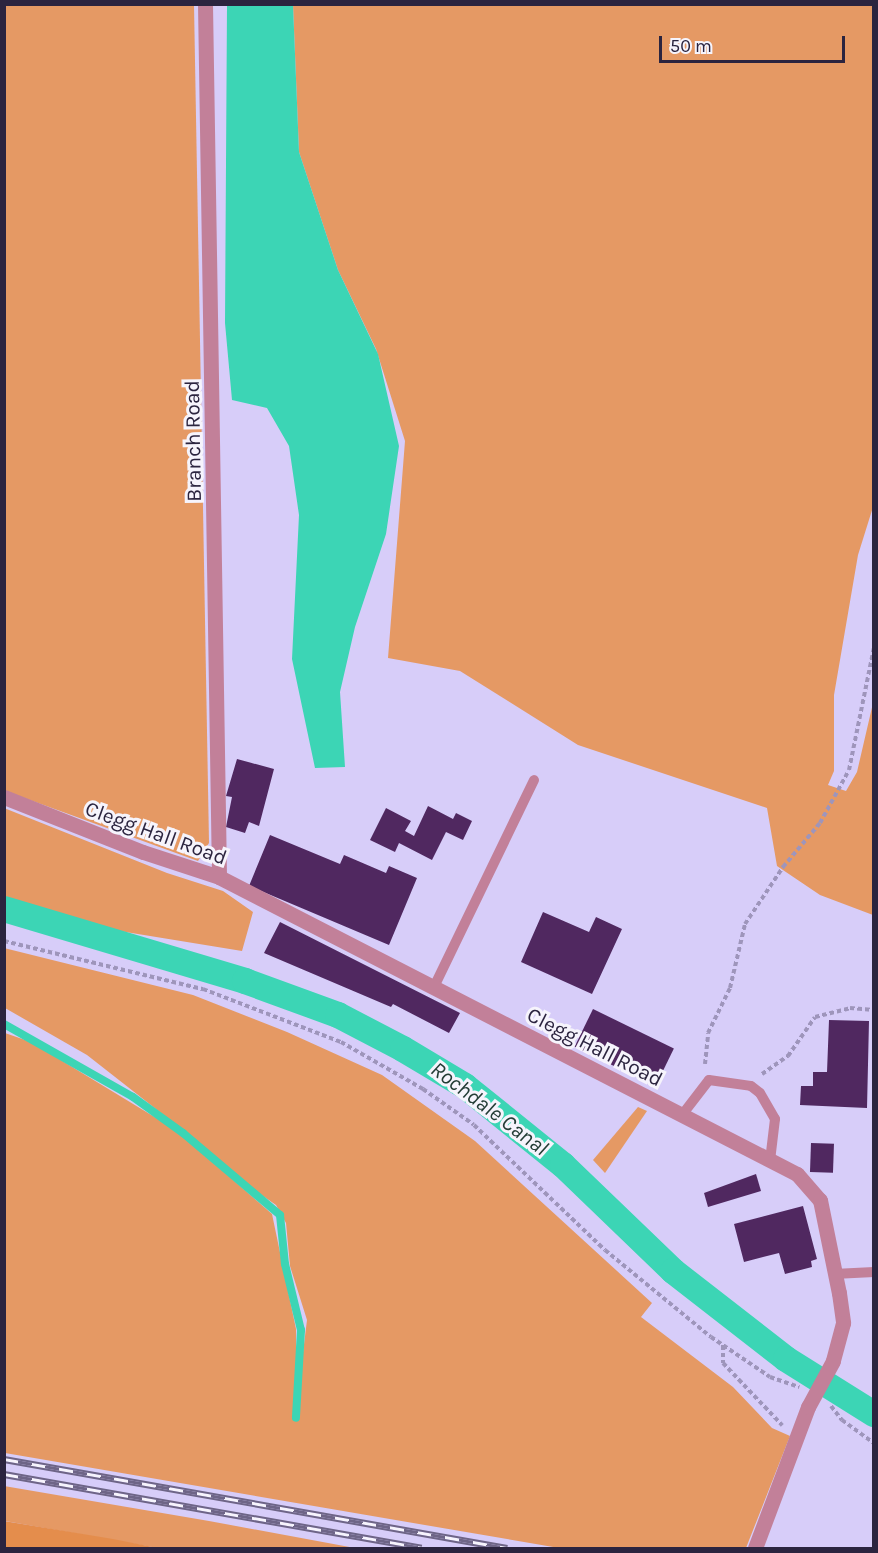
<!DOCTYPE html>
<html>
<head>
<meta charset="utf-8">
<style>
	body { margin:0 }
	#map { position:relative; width:878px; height:1553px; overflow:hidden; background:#d7cdf9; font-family:Karla,sans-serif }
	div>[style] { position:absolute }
	.green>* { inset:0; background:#e59964 }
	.forest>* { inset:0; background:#e48d4c }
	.water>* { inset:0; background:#3cd5b5 }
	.stream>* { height:8px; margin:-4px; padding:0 4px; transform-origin:4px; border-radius:4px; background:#3cd5b5 }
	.canal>* { height:26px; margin:-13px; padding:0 13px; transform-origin:13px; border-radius:13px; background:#3cd5b5 }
	.building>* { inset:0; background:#502860; transform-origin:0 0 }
	.path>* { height:4px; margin-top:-2px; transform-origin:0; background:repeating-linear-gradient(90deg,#9e95bb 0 4.5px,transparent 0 7.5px) }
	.lane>* { height:10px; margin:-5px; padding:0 5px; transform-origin:5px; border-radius:5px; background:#c28099 }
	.street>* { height:15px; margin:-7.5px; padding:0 7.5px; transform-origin:7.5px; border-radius:7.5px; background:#c28099 }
	.rail>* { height:7px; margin-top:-3.5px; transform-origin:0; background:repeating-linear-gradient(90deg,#f6f4fc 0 14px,#6e6587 0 28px); box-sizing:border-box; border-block:2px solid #6e6587 }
	.street-bridge>* { height:15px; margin:-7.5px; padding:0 7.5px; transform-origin:7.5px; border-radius:7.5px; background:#c28099 }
	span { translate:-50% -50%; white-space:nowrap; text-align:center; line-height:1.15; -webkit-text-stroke:6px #f6f4fc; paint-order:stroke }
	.street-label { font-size:21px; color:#2b243f }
	.water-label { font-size:22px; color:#243d36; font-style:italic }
	.frame { position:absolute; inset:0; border:6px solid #2b243f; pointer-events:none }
	.scale { position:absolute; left:659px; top:36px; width:186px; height:27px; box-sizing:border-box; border:3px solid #2b243f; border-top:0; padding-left:8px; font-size:18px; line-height:21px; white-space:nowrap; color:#2b243f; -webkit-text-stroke:4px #f6f4fc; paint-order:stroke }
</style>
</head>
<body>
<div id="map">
	<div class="green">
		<i style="clip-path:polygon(4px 5px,194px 5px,209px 843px,198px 861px,5px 791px)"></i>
		<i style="clip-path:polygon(293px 5px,873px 5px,873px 507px,858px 555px,834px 695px,834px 771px,828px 785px,846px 791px,857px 772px,873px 703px,873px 915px,820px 895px,777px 866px,767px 808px,578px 745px,460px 671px,388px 658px,405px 441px,376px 349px,338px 270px,299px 152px)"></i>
		<i style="clip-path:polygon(4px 808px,167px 873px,223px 891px,253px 912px,242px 951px,95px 927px,5px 899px)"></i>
		<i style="clip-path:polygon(4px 948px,193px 995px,287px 1032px,382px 1075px,475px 1141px,652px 1303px,641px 1317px,733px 1387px,772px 1428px,790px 1436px,746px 1548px,559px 1548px,5px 1453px,5px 1033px,31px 1042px,176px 1130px,272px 1214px,296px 1329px,296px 1409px,307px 1320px,290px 1266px,286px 1223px,276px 1205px,234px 1176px,193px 1138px,87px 1055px,5px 1008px)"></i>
		<i style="clip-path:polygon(638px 1107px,647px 1111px,605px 1173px,593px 1160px)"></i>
		<i style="clip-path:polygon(4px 1486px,209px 1521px,355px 1548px,158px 1548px,5px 1521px)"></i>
	</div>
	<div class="forest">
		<i style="clip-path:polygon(4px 1521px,113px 1539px,158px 1548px,5px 1548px)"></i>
	</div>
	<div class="water">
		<i style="clip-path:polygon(227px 5px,293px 5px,299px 152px,338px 270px,378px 354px,399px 446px,386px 534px,355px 627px,340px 692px,345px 767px,315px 768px,292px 659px,299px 515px,289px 446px,267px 408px,232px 400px,225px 323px)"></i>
	</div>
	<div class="stream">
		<i style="left:4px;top:1024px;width:148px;rotate:29.5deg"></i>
		<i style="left:133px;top:1097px;width:62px;rotate:35.8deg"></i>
		<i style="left:183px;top:1133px;width:127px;rotate:40.2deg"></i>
		<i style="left:280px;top:1215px;width:49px;rotate:84.2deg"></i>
		<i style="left:285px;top:1264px;width:68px;rotate:76.4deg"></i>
		<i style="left:301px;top:1330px;width:88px;rotate:93.3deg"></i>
	</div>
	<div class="canal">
		<i style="left:4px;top:909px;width:252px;rotate:16.6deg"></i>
		<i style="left:245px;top:981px;width:99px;rotate:20.1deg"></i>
		<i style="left:338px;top:1015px;width:73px;rotate:27.6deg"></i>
		<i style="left:403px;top:1049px;width:72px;rotate:30.8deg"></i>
		<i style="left:465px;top:1086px;width:126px;rotate:38.9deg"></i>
		<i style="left:563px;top:1165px;width:153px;rotate:43.9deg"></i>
		<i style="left:673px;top:1271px;width:143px;rotate:37.9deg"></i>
		<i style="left:786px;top:1359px;width:104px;rotate:32deg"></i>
	</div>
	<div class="building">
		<i style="clip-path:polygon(237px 759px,274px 769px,259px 826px,249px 822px,245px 833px,226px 827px,232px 797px,226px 796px)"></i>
		<i style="clip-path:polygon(428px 806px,453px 819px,456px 813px,472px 821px,463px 840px,446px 832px,432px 860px,399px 843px,395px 852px,370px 840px,386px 808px,411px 821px,405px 831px,414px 836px)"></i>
		<i style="clip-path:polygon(270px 835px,340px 864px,344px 855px,386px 873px,389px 866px,417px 878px,389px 945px,249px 886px)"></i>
		<i style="clip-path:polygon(543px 912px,589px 932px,596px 917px,622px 929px,592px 994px,521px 962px)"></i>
		<i style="clip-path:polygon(280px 922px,460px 1013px,449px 1033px,393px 1004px,391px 1007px,264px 953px)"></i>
		<i style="left:593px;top:1009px;width:90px;height:42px;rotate:26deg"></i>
		<i style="clip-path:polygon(829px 1020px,869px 1021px,867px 1108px,800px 1105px,801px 1086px,813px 1086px,813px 1072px,827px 1072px)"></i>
		<i style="left:811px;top:1143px;width:23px;height:29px;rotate:2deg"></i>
		<i style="clip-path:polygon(756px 1174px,761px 1191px,708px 1207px,704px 1193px)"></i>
		<i style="clip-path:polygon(803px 1206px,817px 1259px,811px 1261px,812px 1267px,785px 1274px,779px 1253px,744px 1262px,734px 1224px)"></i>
	</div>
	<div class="path">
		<i style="left:4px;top:941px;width:205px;rotate:13.6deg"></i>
		<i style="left:203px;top:989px;width:148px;rotate:21deg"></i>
		<i style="left:341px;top:1042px;width:95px;rotate:29.8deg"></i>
		<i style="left:423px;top:1089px;width:62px;rotate:35.2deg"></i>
		<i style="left:474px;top:1125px;width:181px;rotate:43.7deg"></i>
		<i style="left:605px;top:1250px;width:137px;rotate:39.4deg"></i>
		<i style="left:711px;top:1337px;width:71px;rotate:34.1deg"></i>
		<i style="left:770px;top:1377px;width:31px;rotate:19deg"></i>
		<i style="left:705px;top:1064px;width:31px;rotate:-84deg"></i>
		<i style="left:708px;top:1033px;width:50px;rotate:-63.9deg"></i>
		<i style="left:730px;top:988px;width:66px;rotate:-76.8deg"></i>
		<i style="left:745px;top:924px;width:69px;rotate:-56.3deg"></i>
		<i style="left:783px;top:867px;width:57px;rotate:-49.9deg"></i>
		<i style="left:820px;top:823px;width:60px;rotate:-61.3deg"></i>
		<i style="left:849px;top:770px;width:126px;rotate:-78.5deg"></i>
		<i style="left:762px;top:1074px;width:32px;rotate:-35deg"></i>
		<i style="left:788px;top:1056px;width:47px;rotate:-55.3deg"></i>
		<i style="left:815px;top:1017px;width:36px;rotate:-14deg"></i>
		<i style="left:850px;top:1008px;width:24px;rotate:5deg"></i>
		<i style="left:723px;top:1345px;width:18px;rotate:90deg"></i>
		<i style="left:723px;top:1363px;width:86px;rotate:46.4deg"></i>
		<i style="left:831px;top:1406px;width:18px;rotate:52deg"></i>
		<i style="left:842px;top:1420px;width:39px;rotate:36deg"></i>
	</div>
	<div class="lane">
		<i style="left:433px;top:989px;width:232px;rotate:-64.2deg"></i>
		<i style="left:682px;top:1115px;width:44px;rotate:-52.4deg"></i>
		<i style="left:709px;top:1080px;width:42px;rotate:8.1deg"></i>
		<i style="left:751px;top:1086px;width:11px;rotate:38deg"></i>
		<i style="left:760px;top:1093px;width:30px;rotate:60deg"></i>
		<i style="left:775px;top:1119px;width:42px;rotate:96.8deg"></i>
		<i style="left:834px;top:1274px;width:40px;rotate:-2.9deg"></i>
	</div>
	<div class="street">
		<i style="left:205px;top:4px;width:873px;rotate:89.08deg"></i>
		<i style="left:4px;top:797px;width:149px;rotate:21.6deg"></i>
		<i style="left:143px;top:852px;width:80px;rotate:18.2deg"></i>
		<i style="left:219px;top:877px;width:650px;rotate:27.2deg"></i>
		<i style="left:797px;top:1174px;width:35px;rotate:49deg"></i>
		<i style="left:820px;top:1200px;width:95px;rotate:78.5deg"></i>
		<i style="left:839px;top:1293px;width:30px;rotate:82deg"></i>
		<i style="left:843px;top:1323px;width:39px;rotate:105deg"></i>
		<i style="left:755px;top:1548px;width:151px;rotate:-69.4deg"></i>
	</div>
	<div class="rail">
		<i style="left:4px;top:1459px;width:511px;rotate:10.03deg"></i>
		<i style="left:4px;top:1474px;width:424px;rotate:10deg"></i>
	</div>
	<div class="street-bridge">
		<i style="left:808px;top:1407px;width:52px;rotate:-61.5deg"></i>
	</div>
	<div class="street-label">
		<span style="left:193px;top:441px;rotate:-91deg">Branch Road</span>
		<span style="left:156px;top:833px;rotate:20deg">Clegg Hall Road</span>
		<span style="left:595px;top:1047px;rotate:27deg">Clegg Hall Road</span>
	</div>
	<div class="water-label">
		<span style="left:489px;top:1109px;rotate:37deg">Rochdale Canal</span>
	</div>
	<div class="frame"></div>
	<div class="scale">50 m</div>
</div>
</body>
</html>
